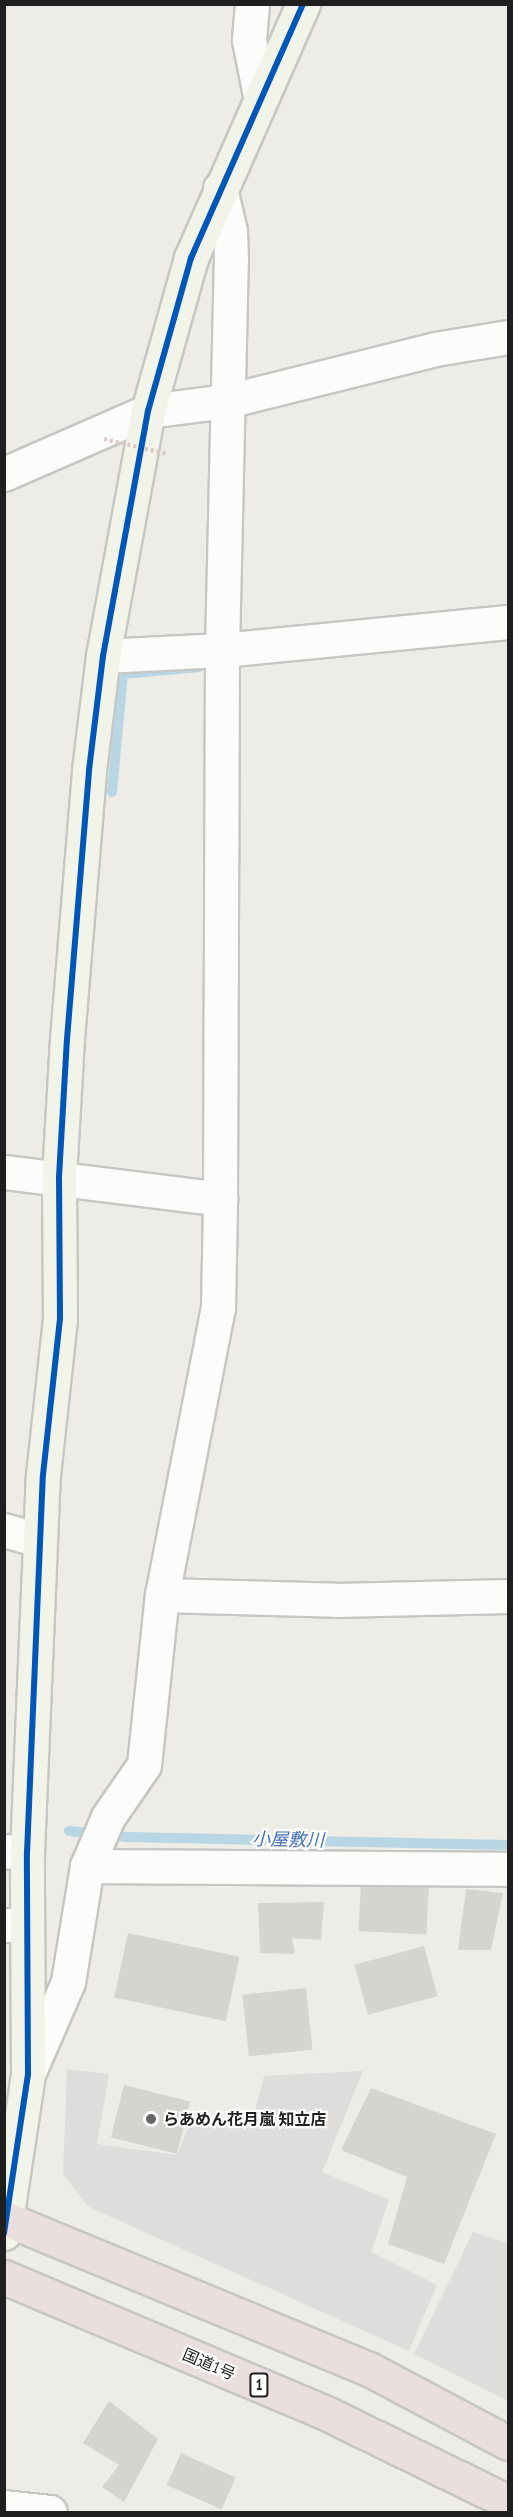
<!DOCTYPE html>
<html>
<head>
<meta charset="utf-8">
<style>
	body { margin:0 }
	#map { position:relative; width:513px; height:2517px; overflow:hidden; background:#edece7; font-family:"PT Sans Narrow","Noto Sans JP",sans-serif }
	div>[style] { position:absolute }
	.parking>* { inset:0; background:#dedddb }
	.stream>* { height:10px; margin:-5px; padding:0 5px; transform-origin:5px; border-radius:5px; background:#b8d6e3 }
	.building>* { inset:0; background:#d5d4d0; transform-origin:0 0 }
	.roads { filter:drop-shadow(2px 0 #c6c6c3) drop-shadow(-2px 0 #c6c6c3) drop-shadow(0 2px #c6c6c3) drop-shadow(0 -2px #c6c6c3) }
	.street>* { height:33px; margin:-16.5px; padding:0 16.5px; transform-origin:16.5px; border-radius:16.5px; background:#fcfcfb }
	.secondary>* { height:33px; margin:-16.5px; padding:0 16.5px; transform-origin:16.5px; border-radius:16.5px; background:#f2f4ea }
	.highway>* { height:33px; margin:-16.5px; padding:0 16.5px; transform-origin:16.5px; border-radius:16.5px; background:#ebdedf }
	.path-bridge>* { height:4px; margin-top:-2px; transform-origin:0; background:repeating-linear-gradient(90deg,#d7cac6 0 3px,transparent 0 6px) }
	.cycleway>* { height:6px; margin:-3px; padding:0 3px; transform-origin:3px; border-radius:3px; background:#0057b8 }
	.dots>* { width:16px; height:16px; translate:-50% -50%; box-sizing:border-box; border:3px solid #fff; border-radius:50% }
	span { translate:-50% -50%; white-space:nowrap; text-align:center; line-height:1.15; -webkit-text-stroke:4.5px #fff; paint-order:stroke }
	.shield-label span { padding:2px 4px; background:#fff; border:2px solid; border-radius:4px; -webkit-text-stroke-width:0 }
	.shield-label { font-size:15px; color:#1f1f1f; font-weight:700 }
	.poi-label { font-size:16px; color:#1f1f1f; font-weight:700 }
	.left { translate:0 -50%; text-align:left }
	.street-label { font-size:16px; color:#1f1f1f }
	.water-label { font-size:18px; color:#4472b5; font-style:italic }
	.frame { position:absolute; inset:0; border:6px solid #1f1f1f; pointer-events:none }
</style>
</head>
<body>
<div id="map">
	<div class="parking">
		<i style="clip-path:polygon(67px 2069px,109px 2074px,97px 2144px,177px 2155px,193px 2117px,251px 2126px,264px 2076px,363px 2071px,322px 2172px,389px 2200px,371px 2252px,437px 2285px,409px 2351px,89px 2207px,63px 2174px)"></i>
		<i style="clip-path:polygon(473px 2232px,508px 2243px,508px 2401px,414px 2354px)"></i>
	</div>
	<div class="stream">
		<i style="left:112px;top:792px;width:119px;rotate:-84.7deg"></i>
		<i style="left:123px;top:674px;width:76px;rotate:-5.3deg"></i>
		<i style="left:69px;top:1831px;width:58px;rotate:5.9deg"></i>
		<i style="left:127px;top:1837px;width:381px;rotate:1.2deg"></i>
	</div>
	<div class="building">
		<i style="left:361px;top:1883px;width:68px;height:48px;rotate:3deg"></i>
		<i style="clip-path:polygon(466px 1889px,503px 1893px,491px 1950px,458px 1950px)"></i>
		<i style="clip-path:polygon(324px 1902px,321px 1940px,292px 1938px,295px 1954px,260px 1953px,258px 1903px)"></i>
		<i style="left:128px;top:1933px;width:114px;height:66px;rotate:12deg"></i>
		<i style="left:424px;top:1946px;width:52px;height:72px;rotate:75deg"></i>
		<i style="left:306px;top:1988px;width:62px;height:64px;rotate:84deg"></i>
		<i style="left:124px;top:2085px;width:68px;height:54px;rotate:14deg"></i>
		<i style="clip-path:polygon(371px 2088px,496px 2134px,444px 2264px,388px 2244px,407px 2177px,341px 2150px)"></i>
		<i style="clip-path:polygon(109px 2401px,158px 2439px,124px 2502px,102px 2487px,119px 2465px,83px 2443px)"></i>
		<i style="left:181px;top:2453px;width:60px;height:35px;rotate:24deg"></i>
	</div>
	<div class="roads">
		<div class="street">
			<i style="left:252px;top:4px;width:36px;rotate:95deg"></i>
			<i style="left:249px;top:40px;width:56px;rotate:78.7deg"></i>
			<i style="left:4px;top:474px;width:157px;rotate:-23.6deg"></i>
			<i style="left:148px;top:411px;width:80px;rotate:-7.2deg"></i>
			<i style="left:227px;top:401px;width:214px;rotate:-14deg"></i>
			<i style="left:435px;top:349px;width:74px;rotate:-9.3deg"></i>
			<i style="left:103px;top:656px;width:119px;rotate:-2.9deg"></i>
			<i style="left:222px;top:650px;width:287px;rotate:-5.6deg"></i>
			<i style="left:4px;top:1172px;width:218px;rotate:7.1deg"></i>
			<i style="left:220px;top:1199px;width:549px;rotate:-89.79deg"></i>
			<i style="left:222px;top:650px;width:390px;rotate:-88.7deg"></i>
			<i style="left:231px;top:260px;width:29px;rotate:-92deg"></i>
			<i style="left:230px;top:231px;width:44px;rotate:-103.1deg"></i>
			<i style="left:4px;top:1530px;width:37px;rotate:16deg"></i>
			<i style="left:162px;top:1595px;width:174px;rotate:1.6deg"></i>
			<i style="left:336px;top:1600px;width:172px;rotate:-1.3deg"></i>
			<i style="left:4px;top:1851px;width:23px;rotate:5deg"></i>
			<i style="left:87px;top:1866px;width:421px;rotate:0.4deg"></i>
			<i style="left:4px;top:1925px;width:23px"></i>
			<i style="left:28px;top:2074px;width:100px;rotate:-66.5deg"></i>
			<i style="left:68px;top:1982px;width:118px;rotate:-80.7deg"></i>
			<i style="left:87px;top:1866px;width:53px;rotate:-66.8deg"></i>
			<i style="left:108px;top:1817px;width:63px;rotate:-55.3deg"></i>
			<i style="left:144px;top:1765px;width:171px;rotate:-84deg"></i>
			<i style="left:162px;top:1595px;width:292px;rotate:-79deg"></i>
			<i style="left:218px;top:1308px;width:109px;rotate:-88.9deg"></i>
			<i style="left:4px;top:2507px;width:46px;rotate:6.2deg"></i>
		</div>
		<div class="secondary">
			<i style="left:4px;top:2233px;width:161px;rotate:-81.4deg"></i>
			<i style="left:28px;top:2074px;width:221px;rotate:-90.3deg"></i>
			<i style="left:27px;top:1853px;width:378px;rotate:-87.6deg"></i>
			<i style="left:43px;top:1475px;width:157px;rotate:-83.8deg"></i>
			<i style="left:60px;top:1319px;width:142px;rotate:-90.4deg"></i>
			<i style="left:59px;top:1177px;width:138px;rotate:-86.7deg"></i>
			<i style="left:67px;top:1039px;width:270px;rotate:-85.3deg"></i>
			<i style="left:89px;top:770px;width:115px;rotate:-83deg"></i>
			<i style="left:103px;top:656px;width:249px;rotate:-79.6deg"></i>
			<i style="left:148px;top:411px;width:159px;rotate:-74.3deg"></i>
			<i style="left:191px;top:258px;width:278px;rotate:-66.2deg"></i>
		</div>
		<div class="highway">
			<i style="left:4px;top:2218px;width:395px;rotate:22.5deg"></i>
			<i style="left:369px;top:2369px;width:157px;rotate:28deg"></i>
			<i style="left:4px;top:2277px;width:354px;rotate:22.9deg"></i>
			<i style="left:330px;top:2415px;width:198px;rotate:26deg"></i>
		</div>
	</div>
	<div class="path-bridge">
		<i style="left:104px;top:439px;width:65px;rotate:13.4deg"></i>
	</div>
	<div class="cycleway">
		<i style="left:4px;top:2233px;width:161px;rotate:-81.4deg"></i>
		<i style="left:28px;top:2074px;width:221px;rotate:-90.3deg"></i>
		<i style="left:27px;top:1853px;width:378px;rotate:-87.6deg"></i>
		<i style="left:43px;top:1475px;width:157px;rotate:-83.8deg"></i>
		<i style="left:60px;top:1319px;width:142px;rotate:-90.4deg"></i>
		<i style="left:59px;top:1177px;width:138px;rotate:-86.7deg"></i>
		<i style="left:67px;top:1039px;width:270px;rotate:-85.3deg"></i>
		<i style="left:89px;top:770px;width:115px;rotate:-83deg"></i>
		<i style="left:103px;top:656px;width:249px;rotate:-79.6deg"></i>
		<i style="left:148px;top:411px;width:159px;rotate:-74.3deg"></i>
		<i style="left:191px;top:258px;width:278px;rotate:-66.2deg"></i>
	</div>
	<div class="dots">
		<i style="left:151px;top:2119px;background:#676765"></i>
	</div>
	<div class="shield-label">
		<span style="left:259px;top:2385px">1</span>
	</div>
	<div class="poi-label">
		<span class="left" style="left:163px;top:2119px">らあめん花月嵐 知立店</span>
	</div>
	<div class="street-label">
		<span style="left:209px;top:2364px;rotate:23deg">国道1号</span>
	</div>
	<div class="water-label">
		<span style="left:288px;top:1840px;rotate:1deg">小屋敷川</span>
	</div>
	<div class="frame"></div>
</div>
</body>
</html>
